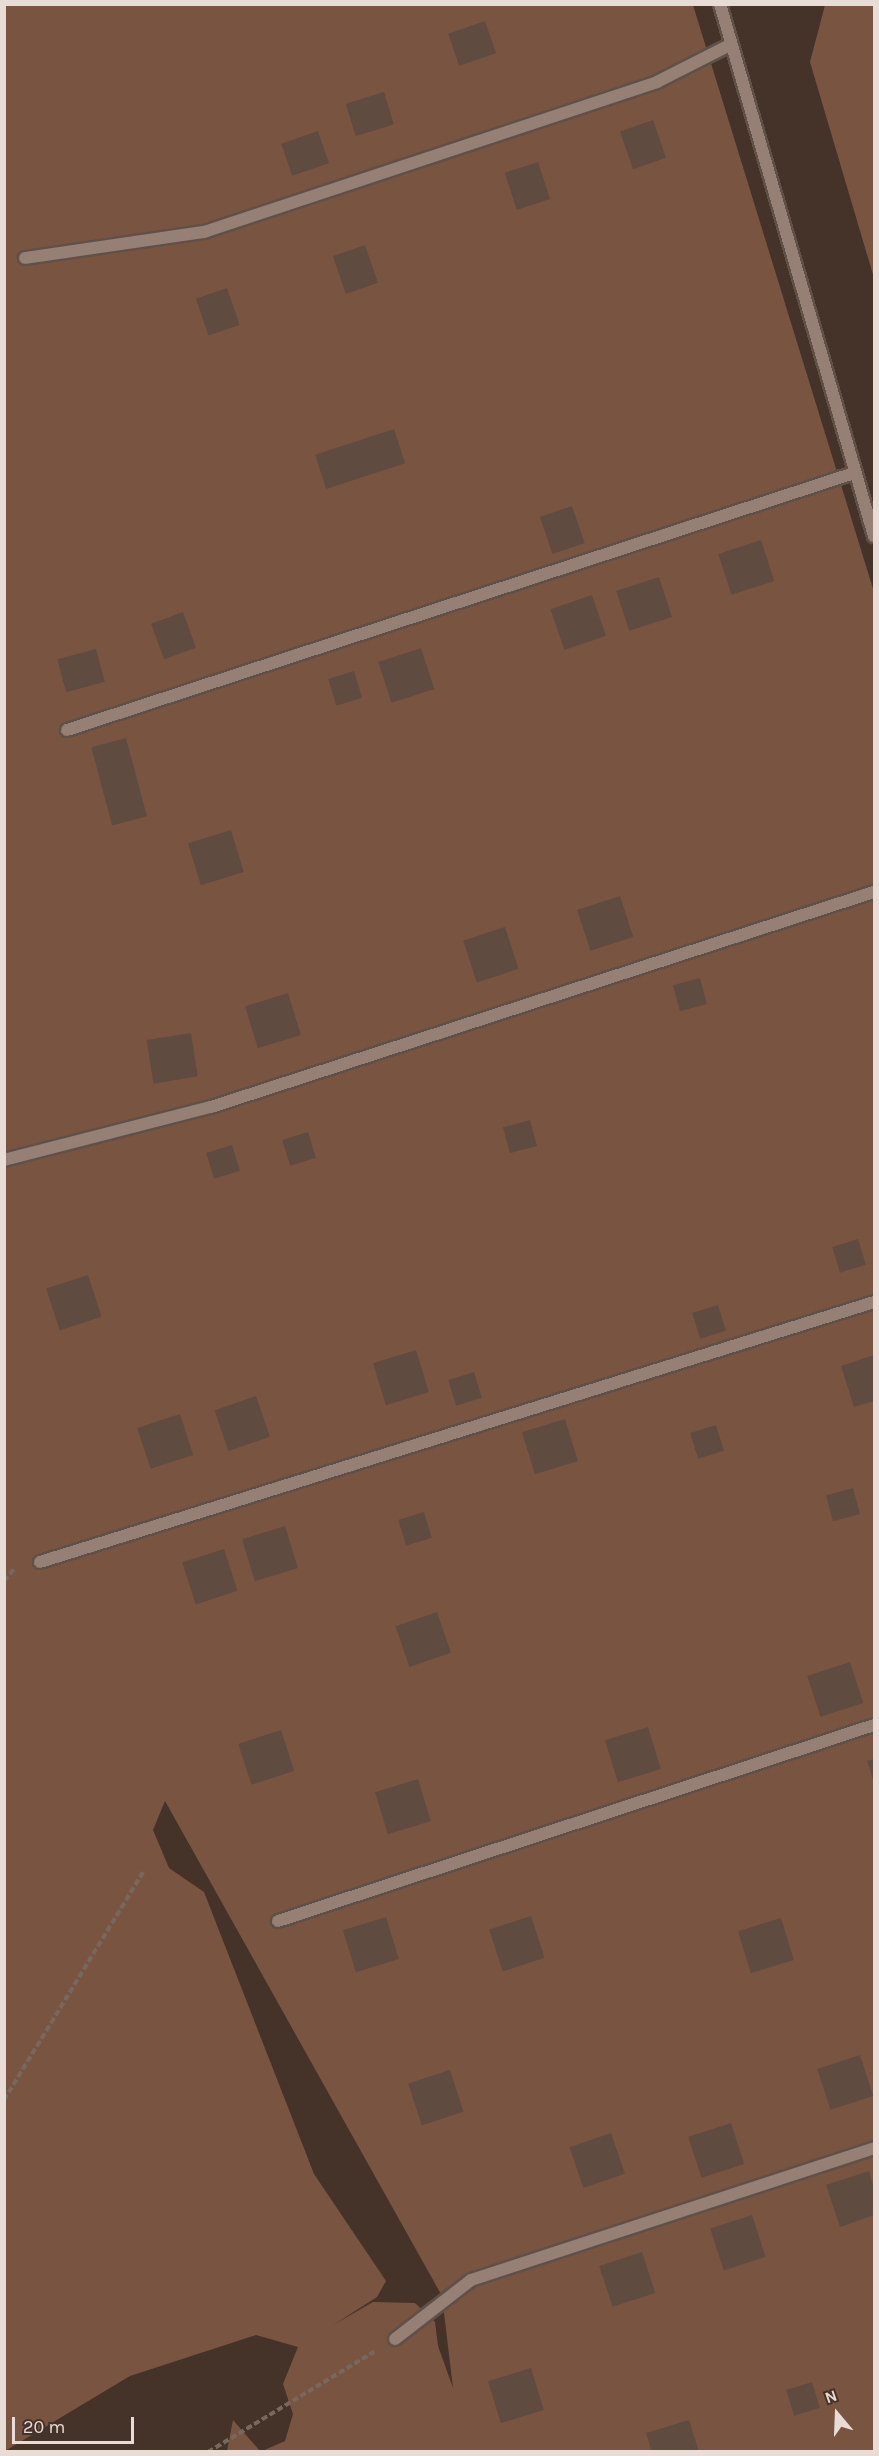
<!DOCTYPE html>
<html>
<head>
<meta charset="utf-8">
<style>
	body { margin:0 }
	#map { position:relative; width:879px; height:2456px; overflow:hidden; background:#453229; font-family:Karla,sans-serif }
	div>[style] { position:absolute }
	.green>* { inset:0; background:#795541 }
	.building>* { inset:0; background:#604b41; transform-origin:0 0 }
	.path>* { height:4px; margin-top:-2px; transform-origin:0; background:repeating-linear-gradient(90deg,#78675f 0 6px,transparent 0 9px) }
	.roads { filter:drop-shadow(2px 0 #605048) drop-shadow(-2px 0 #605048) drop-shadow(0 2px #605048) drop-shadow(0 -2px #605048) }
	.lane>* { height:12px; margin:-6px; padding:0 6px; transform-origin:6px; border-radius:6px; background:#967f74 }
	.street>* { height:12px; margin:-6px; padding:0 6px; transform-origin:6px; border-radius:6px; background:#967f74 }
	span { translate:-50% -50%; white-space:nowrap; text-align:center; line-height:1.15; -webkit-text-stroke:6px #453229; paint-order:stroke }
	.frame { position:absolute; inset:0; border:6px solid #e8dcd6; pointer-events:none }
	.north { position:absolute; left:807px; top:2384px; width:60px; height:60px; -webkit-text-stroke:4px #453229; paint-order:stroke; rotate:341deg; font-size:16px; font-weight:700; line-height:24px; text-align:center; color:#e8dcd6 }
	.north::after { content:''; display:block; margin:auto; width:21px; height:27px; background:#e8dcd6; clip-path:polygon(50% 0,100% 100%,50% 72%,0 100%) }
	.scale { position:absolute; left:12px; top:2417px; width:122px; height:27px; box-sizing:border-box; border:3px solid #e8dcd6; border-top:0; padding-left:8px; font-size:18px; line-height:21px; white-space:nowrap; color:#e8dcd6; -webkit-text-stroke:4px #453229; paint-order:stroke }
</style>
</head>
<body>
<div id="map">
	<div class="green">
		<i style="clip-path:polygon(evenodd,4px 5px,693px 5px,874px 592px,874px 2451px,262px 2451px,285px 2441px,293px 2414px,283px 2384px,298px 2347px,256px 2335px,130px 2376px,5px 2451px,4px 5px,165px 1801px,442px 2296px,453px 2388px,438px 2346px,435px 2322px,415px 2303px,373px 2302px,333px 2325px,377px 2297px,386px 2281px,314px 2174px,204px 1892px,169px 1868px,153px 1830px,165px 1801px)"></i>
		<i style="clip-path:polygon(825px 5px,874px 5px,874px 278px,810px 62px)"></i>
		<i style="clip-path:polygon(233px 2420px,260px 2451px,227px 2451px)"></i>
	</div>
	<div class="building">
		<i style="left:485px;top:21px;width:34px;height:39px;rotate:71deg"></i>
		<i style="left:384px;top:92px;width:34px;height:40px;rotate:73deg"></i>
		<i style="left:653px;top:120px;width:40px;height:35px;rotate:71deg"></i>
		<i style="left:318px;top:131px;width:34px;height:39px;rotate:71deg"></i>
		<i style="left:538px;top:162px;width:39px;height:35px;rotate:72deg"></i>
		<i style="left:365px;top:245px;width:40px;height:34px;rotate:71deg"></i>
		<i style="left:227px;top:288px;width:39px;height:33px;rotate:71deg"></i>
		<i style="left:394px;top:429px;width:36px;height:83px;rotate:72deg"></i>
		<i style="left:572px;top:506px;width:39px;height:34px;rotate:71deg"></i>
		<i style="left:761px;top:540px;width:43px;height:45px;rotate:72deg"></i>
		<i style="left:659px;top:577px;width:42px;height:45px;rotate:72deg"></i>
		<i style="left:592px;top:595px;width:43px;height:44px;rotate:71deg"></i>
		<i style="left:183px;top:612px;width:38px;height:34px;rotate:70deg"></i>
		<i style="left:421px;top:648px;width:43px;height:45px;rotate:72deg"></i>
		<i style="left:96px;top:649px;width:34px;height:40px;rotate:75deg"></i>
		<i style="left:354px;top:671px;width:28px;height:27px;rotate:73deg"></i>
		<i style="left:126px;top:738px;width:81px;height:36px;rotate:75deg"></i>
		<i style="left:231px;top:830px;width:44px;height:45px;rotate:73deg"></i>
		<i style="left:620px;top:896px;width:43px;height:45px;rotate:72deg"></i>
		<i style="left:505px;top:927px;width:44px;height:44px;rotate:72deg"></i>
		<i style="left:700px;top:978px;width:27px;height:28px;rotate:75deg"></i>
		<i style="left:288px;top:993px;width:44px;height:45px;rotate:73deg"></i>
		<i style="left:191px;top:1033px;width:44px;height:45px;rotate:81deg"></i>
		<i style="left:530px;top:1120px;width:27px;height:28px;rotate:75deg"></i>
		<i style="left:308px;top:1132px;width:27px;height:27px;rotate:73deg"></i>
		<i style="left:232px;top:1145px;width:27px;height:27px;rotate:73deg"></i>
		<i style="left:858px;top:1239px;width:27px;height:27px;rotate:73deg"></i>
		<i style="left:88px;top:1275px;width:44px;height:44px;rotate:72deg"></i>
		<i style="left:718px;top:1305px;width:27px;height:27px;rotate:73deg"></i>
		<i style="left:416px;top:1350px;width:44px;height:45px;rotate:73deg"></i>
		<i style="clip-path:polygon(874px 1355px,874px 1401px,854px 1407px,841px 1366px)"></i>
		<i style="left:474px;top:1372px;width:27px;height:27px;rotate:73deg"></i>
		<i style="left:256px;top:1396px;width:43px;height:44px;rotate:71deg"></i>
		<i style="left:180px;top:1414px;width:43px;height:45px;rotate:72deg"></i>
		<i style="left:565px;top:1419px;width:44px;height:45px;rotate:73deg"></i>
		<i style="left:716px;top:1425px;width:27px;height:27px;rotate:73deg"></i>
		<i style="left:853px;top:1488px;width:27px;height:28px;rotate:75deg"></i>
		<i style="left:424px;top:1512px;width:27px;height:27px;rotate:73deg"></i>
		<i style="left:285px;top:1526px;width:44px;height:45px;rotate:73deg"></i>
		<i style="left:224px;top:1549px;width:44px;height:44px;rotate:72deg"></i>
		<i style="left:437px;top:1612px;width:43px;height:44px;rotate:71deg"></i>
		<i style="left:850px;top:1662px;width:43px;height:45px;rotate:72deg"></i>
		<i style="left:648px;top:1727px;width:44px;height:45px;rotate:73deg"></i>
		<i style="left:281px;top:1730px;width:43px;height:45px;rotate:72deg"></i>
		<i style="clip-path:polygon(874px 1759px,874px 1782px,867px 1761px)"></i>
		<i style="left:418px;top:1779px;width:44px;height:45px;rotate:73deg"></i>
		<i style="left:531px;top:1916px;width:44px;height:44px;rotate:72deg"></i>
		<i style="left:386px;top:1917px;width:44px;height:45px;rotate:73deg"></i>
		<i style="left:781px;top:1918px;width:44px;height:45px;rotate:73deg"></i>
		<i style="left:860px;top:2055px;width:43px;height:45px;rotate:72deg"></i>
		<i style="left:450px;top:2070px;width:44px;height:44px;rotate:72deg"></i>
		<i style="left:731px;top:2123px;width:43px;height:45px;rotate:72deg"></i>
		<i style="left:611px;top:2133px;width:43px;height:44px;rotate:71deg"></i>
		<i style="clip-path:polygon(869px 2171px,874px 2189px,874px 2215px,840px 2227px,826px 2185px)"></i>
		<i style="left:752px;top:2215px;width:44px;height:44px;rotate:72deg"></i>
		<i style="left:642px;top:2252px;width:43px;height:45px;rotate:72deg"></i>
		<i style="left:531px;top:2368px;width:44px;height:45px;rotate:73deg"></i>
		<i style="left:812px;top:2382px;width:27px;height:27px;rotate:73deg"></i>
		<i style="clip-path:polygon(689px 2420px,699px 2452px,652px 2452px,646px 2433px)"></i>
	</div>
	<div class="path">
		<i style="left:4px;top:1581px;width:16px;rotate:-50deg"></i>
		<i style="left:4px;top:2100px;width:267px;rotate:-58.6deg"></i>
		<i style="left:208px;top:2452px;width:194px;rotate:-31.1deg"></i>
	</div>
	<div class="roads">
		<div class="lane">
			<i style="left:25px;top:258px;width:181px;rotate:-8.3deg"></i>
			<i style="left:204px;top:232px;width:477px;rotate:-18.3deg"></i>
			<i style="left:657px;top:82px;width:82px;rotate:-26.9deg"></i>
			<i style="left:67px;top:730px;width:828px;rotate:-18.08deg"></i>
			<i style="left:4px;top:1160px;width:214px;rotate:-14.4deg"></i>
			<i style="left:211px;top:1107px;width:697px;rotate:-17.97deg"></i>
			<i style="left:40px;top:1562px;width:874px;rotate:-17.31deg"></i>
			<i style="left:278px;top:1921px;width:627px;rotate:-18.2deg"></i>
			<i style="left:395px;top:2339px;width:96px;rotate:-37.8deg"></i>
			<i style="left:471px;top:2280px;width:424px;rotate:-18.1deg"></i>
		</div>
		<div class="street">
			<i style="left:720px;top:4px;width:554px;rotate:73.86deg"></i>
		</div>
	</div>
	<div class="frame"></div>
	<div class="north">N</div>
	<div class="scale">20 m</div>
</div>
</body>
</html>
